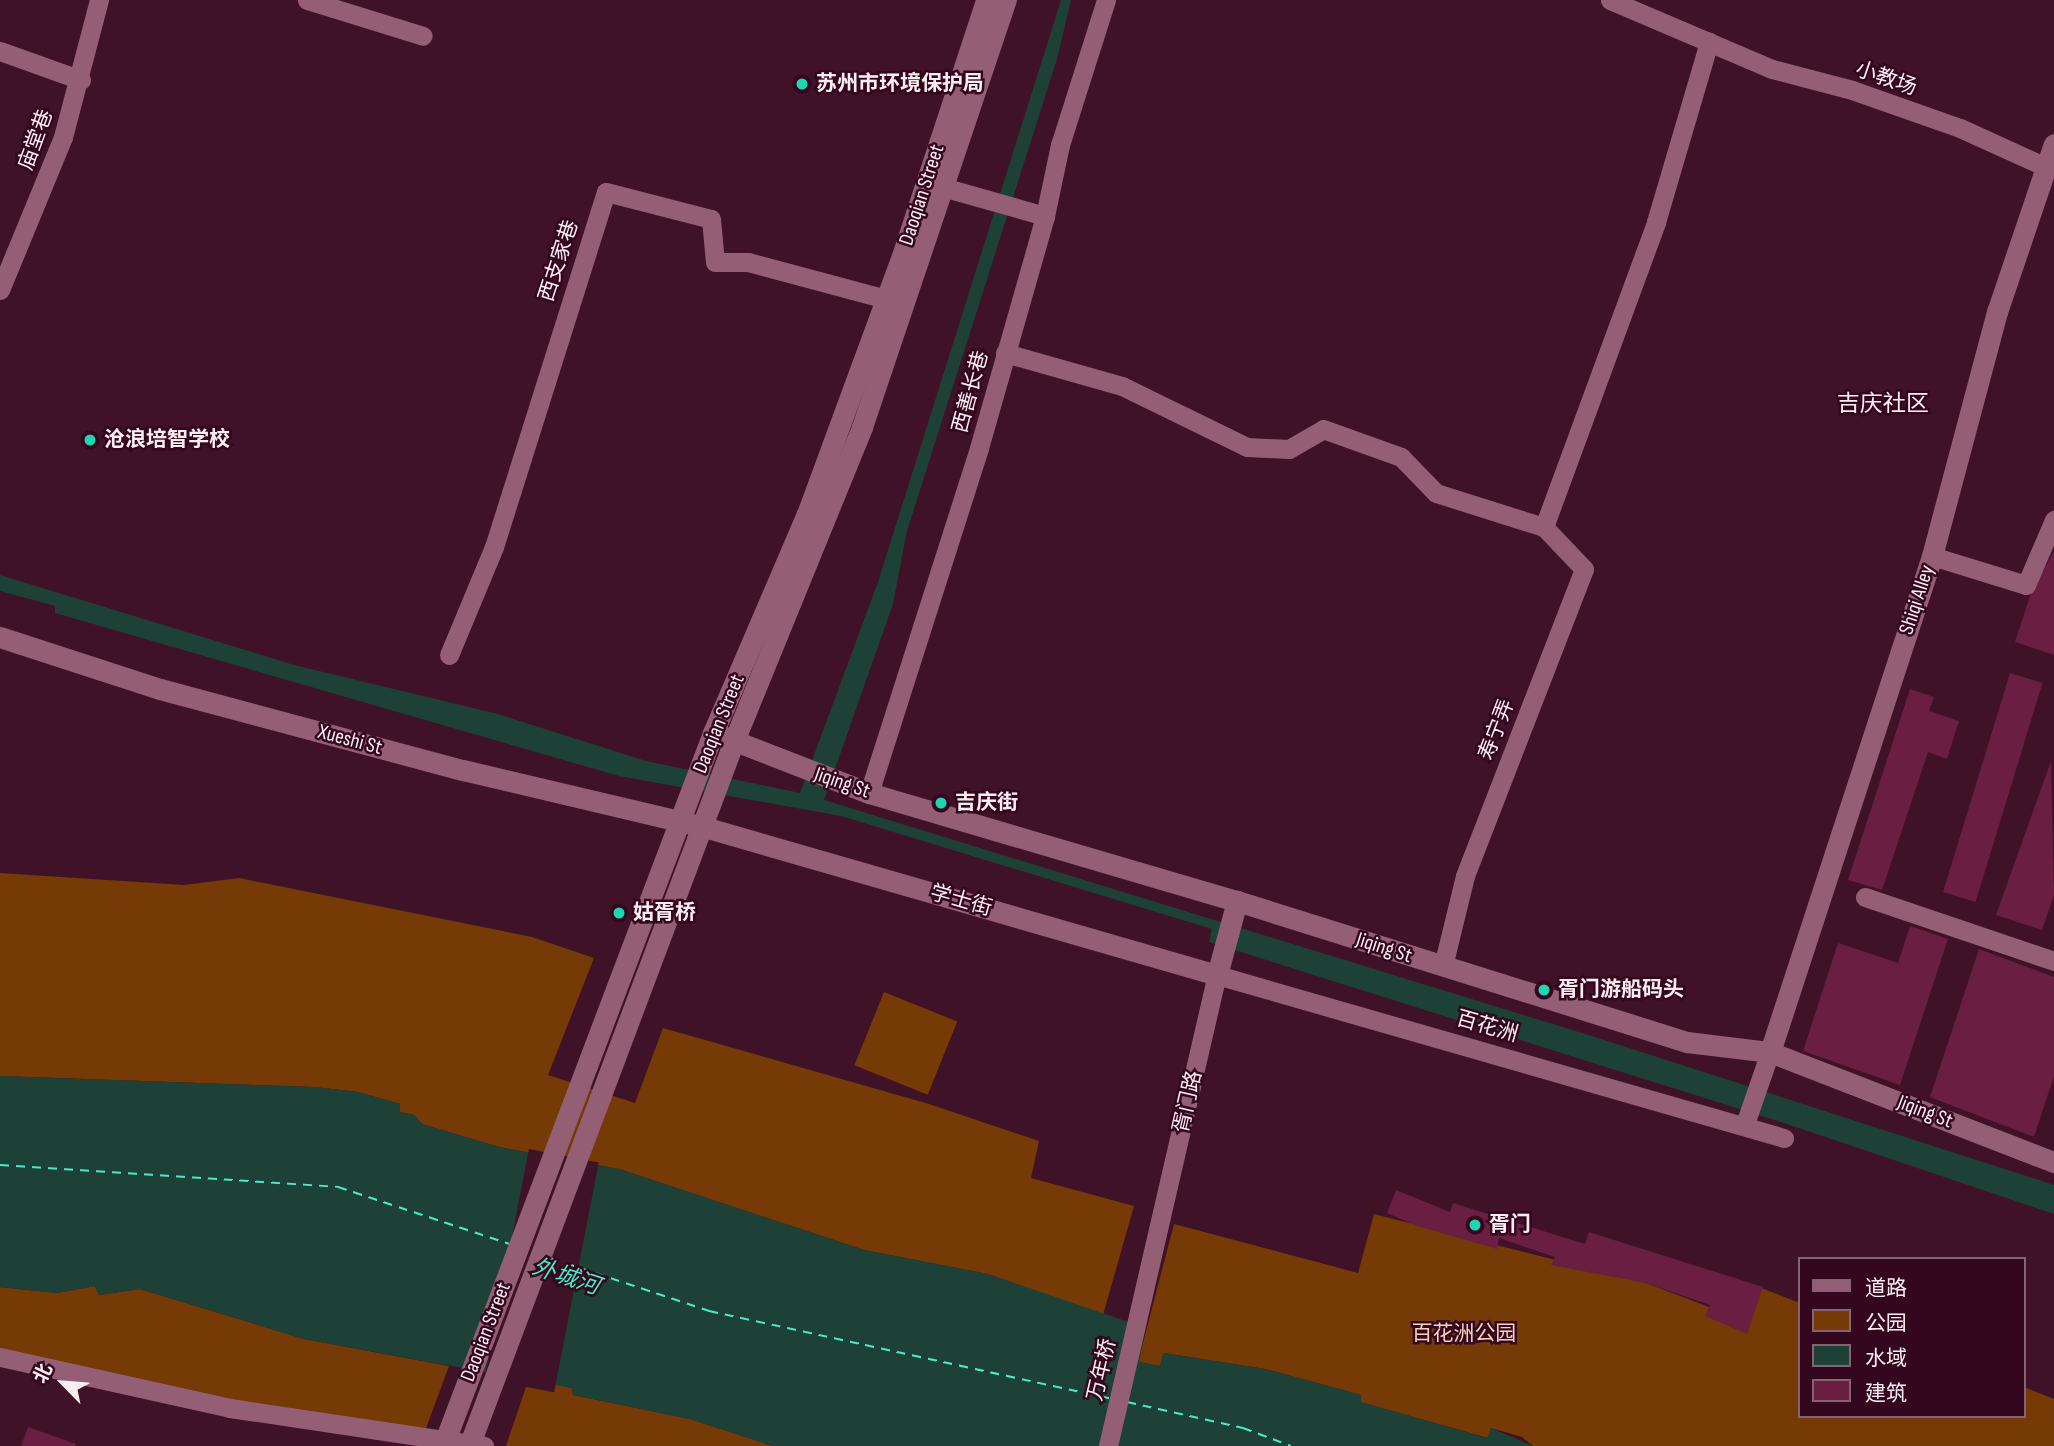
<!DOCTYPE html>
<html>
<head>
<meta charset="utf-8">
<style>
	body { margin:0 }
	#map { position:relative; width:2054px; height:1446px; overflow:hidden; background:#3f1227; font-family:"Sofia Sans Condensed","Noto Sans SC",sans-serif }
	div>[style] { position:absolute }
	.green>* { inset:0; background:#753a05; transform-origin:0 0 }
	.water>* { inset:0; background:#1d4137 }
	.pier>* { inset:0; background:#3f1227; transform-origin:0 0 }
	.ferry>* { height:2px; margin-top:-1px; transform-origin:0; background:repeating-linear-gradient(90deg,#48ebc6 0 9px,transparent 0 16px) }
	.building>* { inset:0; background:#691e42; transform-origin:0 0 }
	.street>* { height:19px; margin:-9.5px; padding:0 9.5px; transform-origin:9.5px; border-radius:9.5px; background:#945f74 }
	.secondary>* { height:21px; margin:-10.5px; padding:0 10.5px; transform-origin:10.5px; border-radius:10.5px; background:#945f74 }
	.dots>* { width:19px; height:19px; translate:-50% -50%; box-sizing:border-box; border:4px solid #34071e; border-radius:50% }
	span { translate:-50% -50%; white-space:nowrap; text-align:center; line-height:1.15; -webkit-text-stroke:5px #34071e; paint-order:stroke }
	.street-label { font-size:21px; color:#fbeef2 }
	.poi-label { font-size:21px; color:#fbeef2; font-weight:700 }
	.left { translate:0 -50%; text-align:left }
	.park-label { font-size:21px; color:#fbd2b8 }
	.neighbourhood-label { font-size:23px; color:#fbeef2 }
	.water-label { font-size:23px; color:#48ebc6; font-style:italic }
	.legend { position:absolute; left:1798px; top:1257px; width:228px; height:161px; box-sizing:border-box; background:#34071e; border:2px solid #846373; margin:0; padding:9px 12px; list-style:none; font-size:21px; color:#fbeef2 }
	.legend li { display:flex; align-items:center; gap:14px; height:35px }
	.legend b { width:35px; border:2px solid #846373 }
	.north { position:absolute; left:28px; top:1348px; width:70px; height:70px; -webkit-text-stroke:5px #34071e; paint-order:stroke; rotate:295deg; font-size:19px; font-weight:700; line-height:28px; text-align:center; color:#fbeef2 }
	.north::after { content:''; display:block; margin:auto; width:24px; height:32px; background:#fbeef2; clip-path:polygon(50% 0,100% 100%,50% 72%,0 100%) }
</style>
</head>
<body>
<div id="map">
	<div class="green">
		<i style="clip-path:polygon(0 873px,184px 885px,239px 878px,532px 937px,594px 958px,548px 1075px,635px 1103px,663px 1028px,929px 1104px,1039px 1141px,1031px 1178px,1134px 1206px,1103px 1315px,988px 1274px,864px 1250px,619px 1169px,499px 1147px,422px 1124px,414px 1115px,400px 1112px,400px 1104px,358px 1092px,314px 1087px,0 1076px)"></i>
		<i style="left:884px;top:992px;width:79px;height:79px;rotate:22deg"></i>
		<i style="clip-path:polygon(1374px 1214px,1646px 1283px,1717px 1310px,1732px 1277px,1800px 1303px,1800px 1416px,2024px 1416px,2024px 1387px,2054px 1399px,2054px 1446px,1533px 1446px,1522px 1437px,1491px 1428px,1488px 1438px,1360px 1402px,1361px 1395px,1265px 1369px,1164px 1353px,1160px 1366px,1138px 1362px,1174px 1224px,1358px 1273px)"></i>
		<i style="clip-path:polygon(95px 1286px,99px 1295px,140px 1289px,304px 1339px,449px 1366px,425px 1431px,233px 1404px,0 1355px,0 1287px,57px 1293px)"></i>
		<i style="clip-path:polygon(529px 1378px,572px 1388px,573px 1395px,690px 1419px,773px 1446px,506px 1446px)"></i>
	</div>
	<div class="water">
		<i style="clip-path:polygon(1061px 0,1071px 0,1057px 59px,907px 531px,893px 604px,824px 800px,1595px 1037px,2017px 1173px,2054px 1185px,2054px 1214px,1787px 1124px,1209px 942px,1212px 929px,841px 816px,619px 776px,55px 613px,55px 606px,0 591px,0 575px,294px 665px,498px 714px,646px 761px,800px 793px,878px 582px)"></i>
		<i style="clip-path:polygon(0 1076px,314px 1087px,358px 1092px,400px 1104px,400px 1112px,414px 1115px,422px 1124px,499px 1147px,619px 1169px,864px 1250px,988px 1274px,1146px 1328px,1139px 1362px,1160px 1366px,1163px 1353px,1265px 1369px,1361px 1395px,1361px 1402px,1487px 1438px,1491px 1428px,1533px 1446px,773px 1446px,690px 1419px,573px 1395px,572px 1388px,304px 1339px,141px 1289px,99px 1295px,95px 1286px,57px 1293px,0 1287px)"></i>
	</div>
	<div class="pier">
		<i style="left:529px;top:1149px;width:71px;height:234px;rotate:11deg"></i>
	</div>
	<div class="ferry">
		<i style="left:0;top:1165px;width:339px;rotate:3.7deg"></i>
		<i style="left:338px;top:1187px;width:180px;rotate:18.4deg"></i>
		<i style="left:550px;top:1258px;width:168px;rotate:18.4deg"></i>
		<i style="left:709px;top:1311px;width:412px;rotate:12.3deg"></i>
		<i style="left:1127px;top:1402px;width:119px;rotate:12.6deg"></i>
		<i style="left:1243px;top:1428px;width:51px;rotate:20.6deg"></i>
	</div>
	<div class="building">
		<i style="clip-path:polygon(2054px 551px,2054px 655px,2015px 642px,2030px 596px)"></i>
		<i style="left:2010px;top:673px;width:34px;height:229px;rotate:17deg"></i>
		<i style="clip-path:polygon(1910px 689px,1934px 697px,1929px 711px,1959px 721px,1947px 759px,1928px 752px,1882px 890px,1848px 880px)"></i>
		<i style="clip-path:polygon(2051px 761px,2054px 895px,2042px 930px,1996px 915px)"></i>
		<i style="clip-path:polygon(1910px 926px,1948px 939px,1900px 1085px,1803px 1051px,1838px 943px,1898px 963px)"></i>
		<i style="clip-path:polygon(1979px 949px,2054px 977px,2054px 1076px,2034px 1137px,1930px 1097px)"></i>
		<i style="clip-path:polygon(1396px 1190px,1450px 1212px,1453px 1203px,1585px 1244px,1589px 1232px,1763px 1287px,1747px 1334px,1705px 1316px,1710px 1305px,1646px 1283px,1551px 1265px,1555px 1257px,1499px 1238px,1497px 1249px,1417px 1226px,1387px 1213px)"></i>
		<i style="clip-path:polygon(28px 1427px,76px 1444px,75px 1446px,21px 1446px)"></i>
	</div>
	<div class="street">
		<i style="left:307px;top:0;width:121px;rotate:17.2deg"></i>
		<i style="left:1610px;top:0;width:176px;rotate:23.1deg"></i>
		<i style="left:1772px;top:69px;width:83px;rotate:14.7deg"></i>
		<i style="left:1852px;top:90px;width:114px;rotate:19.4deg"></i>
		<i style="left:1960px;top:128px;width:94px;rotate:24.4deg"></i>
		<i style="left:0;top:51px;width:86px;rotate:19.7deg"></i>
		<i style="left:946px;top:188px;width:103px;rotate:15.8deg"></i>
		<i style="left:0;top:290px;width:165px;rotate:-67.6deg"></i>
		<i style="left:63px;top:137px;width:142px;rotate:-75.3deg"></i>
		<i style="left:1005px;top:353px;width:122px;rotate:15.8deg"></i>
		<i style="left:1122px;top:386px;width:139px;rotate:26deg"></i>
		<i style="left:1247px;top:447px;width:42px;rotate:2.7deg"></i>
		<i style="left:1289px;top:449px;width:39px;rotate:-30deg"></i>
		<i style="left:1323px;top:429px;width:83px;rotate:19.7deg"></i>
		<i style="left:1401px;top:457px;width:50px;rotate:45.8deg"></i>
		<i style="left:1436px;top:493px;width:113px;rotate:17.5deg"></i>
		<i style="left:1544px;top:527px;width:58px;rotate:46.4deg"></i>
		<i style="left:1584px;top:569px;width:329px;rotate:111.2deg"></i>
		<i style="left:1465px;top:876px;width:93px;rotate:103.7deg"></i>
		<i style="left:1544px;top:527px;width:325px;rotate:-69.8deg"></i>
		<i style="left:1656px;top:222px;width:188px;rotate:-73.6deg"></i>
		<i style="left:1932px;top:556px;width:98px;rotate:17.1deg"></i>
		<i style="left:2026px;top:585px;width:71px;rotate:-66.7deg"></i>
		<i style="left:449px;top:655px;width:117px;rotate:-67.4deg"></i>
		<i style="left:494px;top:547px;width:372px;rotate:-72.5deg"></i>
		<i style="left:606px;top:192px;width:108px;rotate:14.4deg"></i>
		<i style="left:711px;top:219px;width:43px;rotate:84.7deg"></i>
		<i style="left:715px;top:262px;width:33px"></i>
		<i style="left:748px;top:262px;width:143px;rotate:15deg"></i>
		<i style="left:869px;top:793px;width:362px;rotate:-72.3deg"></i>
		<i style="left:979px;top:448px;width:241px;rotate:-74.1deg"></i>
		<i style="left:1045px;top:216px;width:73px;rotate:-78.1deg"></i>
		<i style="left:1060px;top:145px;width:152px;rotate:-72.4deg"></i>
		<i style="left:1865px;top:897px;width:200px;rotate:18.7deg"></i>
		<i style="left:1745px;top:1124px;width:76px;rotate:-70.9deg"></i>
		<i style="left:0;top:1357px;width:236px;rotate:12.5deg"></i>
		<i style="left:230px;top:1408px;width:257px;rotate:8.5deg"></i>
		<i style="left:1108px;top:1446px;width:483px;rotate:-77deg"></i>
		<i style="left:1217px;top:975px;width:590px;rotate:16.04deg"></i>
	</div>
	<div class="secondary">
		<i style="left:0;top:637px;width:168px;rotate:18deg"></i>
		<i style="left:160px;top:689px;width:314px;rotate:15deg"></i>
		<i style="left:463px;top:770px;width:248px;rotate:13.3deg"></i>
		<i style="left:704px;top:827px;width:534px;rotate:16.09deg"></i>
		<i style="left:1217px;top:975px;width:77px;rotate:-74.9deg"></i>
		<i style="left:722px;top:736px;width:158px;rotate:21.2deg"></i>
		<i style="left:869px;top:793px;width:384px;rotate:16.4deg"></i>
		<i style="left:1237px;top:901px;width:472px;rotate:17.4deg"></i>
		<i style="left:1687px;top:1042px;width:84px;rotate:6.9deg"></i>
		<i style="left:1770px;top:1052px;width:305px;rotate:21.2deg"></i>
		<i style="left:1770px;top:1052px;width:522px;rotate:-71.91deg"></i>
		<i style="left:1932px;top:556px;width:253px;rotate:-75.1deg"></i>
		<i style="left:1997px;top:312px;width:177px;rotate:-71.3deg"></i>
		<i style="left:443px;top:1446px;width:762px;rotate:-69.26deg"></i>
		<i style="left:713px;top:733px;width:238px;rotate:-66.8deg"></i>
		<i style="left:807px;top:514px;width:275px;rotate:-69.8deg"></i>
		<i style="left:902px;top:256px;width:269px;rotate:-71.8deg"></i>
		<i style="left:469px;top:1446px;width:753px;rotate:-69.4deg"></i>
		<i style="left:734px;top:741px;width:339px;rotate:-67.8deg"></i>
		<i style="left:862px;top:427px;width:451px;rotate:-71.4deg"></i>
	</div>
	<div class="dots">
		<i style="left:802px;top:84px;background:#1ed5b0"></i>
		<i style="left:90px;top:440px;background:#1ed5b0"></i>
		<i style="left:941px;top:803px;background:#1ed5b0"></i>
		<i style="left:619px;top:913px;background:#1ed5b0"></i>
		<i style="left:1544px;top:990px;background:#1ed5b0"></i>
		<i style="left:1475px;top:1225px;background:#1ed5b0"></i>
	</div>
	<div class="street-label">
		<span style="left:1886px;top:79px;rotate:19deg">小教场</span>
		<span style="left:36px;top:140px;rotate:-70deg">庙堂巷</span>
		<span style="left:922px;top:195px;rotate:-72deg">Daoqian Street</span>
		<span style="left:559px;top:261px;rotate:-72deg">西支家巷</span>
		<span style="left:971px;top:392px;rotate:-75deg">西善长巷</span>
		<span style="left:1917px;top:600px;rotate:-72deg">Shiqi Alley</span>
		<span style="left:719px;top:724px;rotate:-68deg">Daoqian Street</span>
		<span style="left:1497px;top:730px;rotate:-69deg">寿宁弄</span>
		<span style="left:350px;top:740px;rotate:15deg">Xueshi St</span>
		<span style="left:842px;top:783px;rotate:19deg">Jiqing St</span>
		<span style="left:961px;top:901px;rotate:16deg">学士街</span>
		<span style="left:1384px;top:948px;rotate:18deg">Jiqing St</span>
		<span style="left:1487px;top:1027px;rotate:16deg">百花洲</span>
		<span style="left:1188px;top:1102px;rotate:-77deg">胥门路</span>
		<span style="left:1925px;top:1112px;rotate:21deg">Jiqing St</span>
		<span style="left:486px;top:1332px;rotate:-69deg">Daoqian Street</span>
		<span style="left:1102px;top:1370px;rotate:-77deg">万年桥</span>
	</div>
	<div class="poi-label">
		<span class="left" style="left:816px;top:84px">苏州市环境保护局</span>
		<span class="left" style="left:104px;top:440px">沧浪培智学校</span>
		<span class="left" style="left:955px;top:803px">吉庆街</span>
		<span class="left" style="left:633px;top:913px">姑胥桥</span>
		<span class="left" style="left:1558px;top:990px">胥门游船码头</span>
		<span class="left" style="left:1489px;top:1225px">胥门</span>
	</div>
	<div class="park-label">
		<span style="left:1464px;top:1334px">百花洲公园</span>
	</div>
	<div class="neighbourhood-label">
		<span style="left:1883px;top:404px">吉庆社区</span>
	</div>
	<div class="water-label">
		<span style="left:566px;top:1277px;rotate:18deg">外城河</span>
	</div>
	<ul class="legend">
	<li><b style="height:9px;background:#945f74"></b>道路</li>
	<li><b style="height:19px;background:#753a05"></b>公园</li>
	<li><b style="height:19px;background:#1d4137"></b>水域</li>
	<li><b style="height:19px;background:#691e42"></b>建筑</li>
	</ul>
	<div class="north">北</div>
</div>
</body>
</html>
